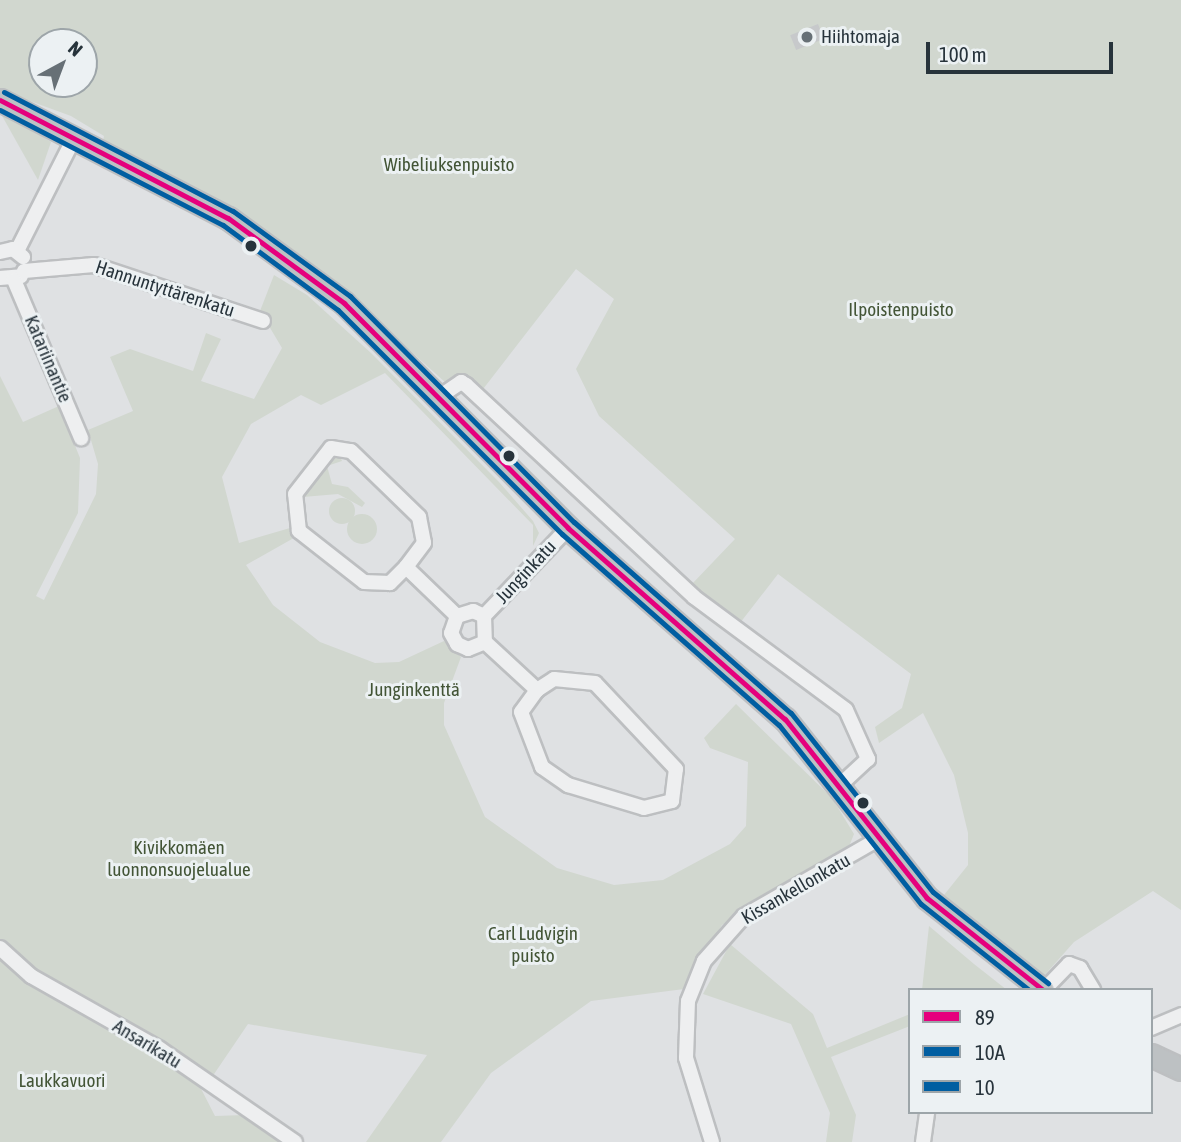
<!DOCTYPE html>
<html>
<head>
<meta charset="utf-8">
<style>
	body { margin:0 }
	#map { position:relative; width:1181px; height:1142px; overflow:hidden; background:#dfe1e3; font-family:"Asap Condensed",sans-serif }
	div>[style] { position:absolute }
	.green>* { inset:0; background:#d1d7cf }
	.round { border-radius:50% }
	.building>* { inset:0; background:#c7c9cb; transform-origin:0 0 }
	.roads { filter:drop-shadow(2px 0 #bdbfc1) drop-shadow(-2px 0 #bdbfc1) drop-shadow(0 2px #bdbfc1) drop-shadow(0 -2px #bdbfc1) }
	.street>* { height:14px; margin:-7px; padding:0 7px; transform-origin:7px; border-radius:7px; background:#eeeff0 }
	.secondary>* { height:21px; margin:-10.5px; padding:0 10.5px; transform-origin:10.5px; border-radius:10.5px; background:#bdc1c3 }
	.bus-1>* { height:5px; margin:-2.5px; padding:0 2.5px; transform-origin:2.5px; border-radius:2.5px; background:#e5007d }
	.bus-2>* { height:5px; margin:-2.5px; padding:0 2.5px; transform-origin:2.5px; border-radius:2.5px; background:#005ea1 }
	.bus-3>* { height:5px; margin:-2.5px; padding:0 2.5px; transform-origin:2.5px; border-radius:2.5px; background:#005ea1 }
	.dots>* { width:19px; height:19px; translate:-50% -50%; box-sizing:border-box; border:4px solid #ecf1f3; border-radius:50% }
	span { translate:-50% -50%; white-space:nowrap; text-align:center; line-height:1.15; -webkit-text-stroke:6px #ecf1f3; paint-order:stroke }
	.poi-label { font-size:19px; color:#27333b }
	.left { translate:0 -50%; text-align:left }
	.park-label { font-size:19px; color:#435536 }
	.street-label { font-size:19px; color:#27333b }
	.legend { position:absolute; left:908px; top:988px; width:245px; height:126px; box-sizing:border-box; background:#ecf1f3; border:2px solid #9da5a9; margin:0; padding:9px 12px; list-style:none; font-size:21px; color:#27333b }
	.legend li { display:flex; align-items:center; gap:14px; height:35px }
	.legend b { width:35px; border:2px solid #9da5a9 }
	.north { position:absolute; left:28px; top:28px; width:70px; height:70px; box-sizing:border-box; background:#ecf1f3; border:2px solid #9da5a9; border-radius:50%; rotate:41deg; font-size:19px; font-weight:700; line-height:28px; text-align:center; color:#27333b }
	.north::after { content:''; display:block; margin:auto; width:24px; height:32px; background:#677076; clip-path:polygon(50% 0,100% 100%,50% 72%,0 100%) }
	.scale { position:absolute; left:926px; top:42px; width:187px; height:32px; box-sizing:border-box; border:4px solid #27333b; border-top:0; padding-left:9px; font-size:21px; line-height:24px; white-space:nowrap; color:#27333b; -webkit-text-stroke:5px #ecf1f3; paint-order:stroke }
</style>
</head>
<body>
<div id="map">
	<div class="green">
		<i style="clip-path:polygon(evenodd,0 0,1181px 0,1181px 910px,1153px 891px,1074px 942px,1042px 978px,944px 895px,968px 865px,968px 833px,954px 775px,923px 713px,879px 743px,875px 727px,902px 708px,911px 674px,778px 574px,740px 623px,692px 584px,735px 539px,599px 416px,576px 369px,614px 299px,576px 269px,480px 393px,465px 375px,446px 383px,365px 310px,218px 202px,103px 141px,104px 136px,71px 116px,0 90px,0 0,42px 42px,84px 42px,84px 84px,42px 84px,42px 42px)"></i>
		<i style="clip-path:polygon(4px 112px,51px 142px,38px 180px,1px 114px)"></i>
		<i style="clip-path:polygon(274px 275px,307px 295px,371px 353px,499px 482px,533px 521px,539px 533px,533px 546px,533px 525px,385px 373px,321px 405px,301px 395px,251px 424px,222px 477px,239px 543px,290px 528px,292px 539px,246px 565px,273px 605px,320px 642px,375px 663px,399px 662px,444px 641px,461px 657px,444px 703px,444px 725px,485px 817px,557px 868px,614px 885px,663px 880px,730px 844px,746px 826px,748px 762px,710px 748px,704px 738px,736px 704px,832px 798px,854px 834px,848px 849px,722px 925px,684px 989px,591px 1001px,491px 1073px,441px 1142px,366px 1142px,427px 1055px,248px 1024px,210px 1080px,21px 963px,0 942px,0 376px,23px 422px,59px 406px,80px 458px,78px 513px,36px 596px,44px 600px,96px 494px,98px 464px,88px 430px,133px 411px,110px 357px,130px 349px,193px 371px,206px 333px,221px 339px,201px 381px,254px 399px,282px 348px,260px 311px)"></i>
		<i style="clip-path:polygon(339px 454px,342px 461px,327px 466px,332px 484px,348px 487px,365px 503px,362px 507px,338px 494px,303px 497px,309px 481px)"></i>
		<i class="round" style="left:329px;top:498px;width:26px;height:26px"></i>
		<i class="round" style="left:347px;top:514px;width:30px;height:30px"></i>
		<i style="clip-path:polygon(929px 926px,974px 964px,1007px 990px,922px 990px)"></i>
		<i style="clip-path:polygon(730px 944px,813px 1014px,827px 1048px,910px 1014px,910px 1026px,831px 1057px,856px 1115px,852px 1142px,826px 1142px,830px 1113px,791px 1024px,703px 994px)"></i>
		<i style="clip-path:polygon(0 955px,196px 1079px,215px 1116px,245px 1115px,285px 1142px,0 1142px)"></i>
	</div>
	<div class="building">
		<i style="left:818px;top:24px;width:16px;height:30px;rotate:68deg"></i>
	</div>
	<div class="roads">
		<div class="street">
			<i style="left:17px;top:251px;width:129px;rotate:-63.2deg"></i>
			<i style="left:0;top:252px;width:13px;rotate:-13deg"></i>
			<i style="left:13px;top:249px;width:13px;rotate:39deg"></i>
			<i style="left:24px;top:271px;width:70px;rotate:-4.9deg"></i>
			<i style="left:94px;top:265px;width:178px;rotate:18.3deg"></i>
			<i style="left:0;top:278px;width:21px;rotate:-5deg"></i>
			<i style="left:14px;top:280px;width:172px;rotate:67deg"></i>
			<i style="left:439px;top:397px;width:27px;rotate:-34deg"></i>
			<i style="left:461px;top:382px;width:6px;rotate:31deg"></i>
			<i style="left:466px;top:385px;width:311px;rotate:42.9deg"></i>
			<i style="left:694px;top:597px;width:189px;rotate:36.6deg"></i>
			<i style="left:846px;top:710px;width:54px;rotate:65.8deg"></i>
			<i style="left:868px;top:759px;width:37px;rotate:137deg"></i>
			<i style="left:406px;top:567px;width:23px;rotate:135deg"></i>
			<i style="left:390px;top:583px;width:26px;rotate:-178deg"></i>
			<i style="left:364px;top:582px;width:83px;rotate:-141.9deg"></i>
			<i style="left:299px;top:531px;width:37px;rotate:-96deg"></i>
			<i style="left:295px;top:494px;width:58px;rotate:-52deg"></i>
			<i style="left:331px;top:448px;width:20px;rotate:9deg"></i>
			<i style="left:351px;top:451px;width:95px;rotate:44.1deg"></i>
			<i style="left:419px;top:517px;width:26px;rotate:79deg"></i>
			<i style="left:424px;top:543px;width:30px;rotate:127deg"></i>
			<i style="left:406px;top:567px;width:71px;rotate:43.9deg"></i>
			<i style="left:457px;top:616px;width:17px;rotate:-17deg"></i>
			<i style="left:473px;top:611px;width:12px;rotate:24deg"></i>
			<i style="left:457px;top:616px;width:18px;rotate:109deg"></i>
			<i style="left:451px;top:633px;width:13px;rotate:61deg"></i>
			<i style="left:457px;top:644px;width:12px;rotate:24deg"></i>
			<i style="left:468px;top:649px;width:18px;rotate:-22deg"></i>
			<i style="left:484px;top:616px;width:26px;rotate:88deg"></i>
			<i style="left:485px;top:642px;width:71px;rotate:42.7deg"></i>
			<i style="left:537px;top:690px;width:27px;rotate:126deg"></i>
			<i style="left:521px;top:712px;width:59px;rotate:69.1deg"></i>
			<i style="left:542px;top:767px;width:32px;rotate:35deg"></i>
			<i style="left:568px;top:785px;width:79px;rotate:16.8deg"></i>
			<i style="left:644px;top:808px;width:29px;rotate:-14deg"></i>
			<i style="left:672px;top:801px;width:32px;rotate:-83deg"></i>
			<i style="left:676px;top:769px;width:118px;rotate:-133.3deg"></i>
			<i style="left:595px;top:683px;width:41px;rotate:-174.4deg"></i>
			<i style="left:554px;top:679px;width:20px;rotate:147deg"></i>
			<i style="left:484px;top:616px;width:122px;rotate:-46.3deg"></i>
			<i style="left:0;top:948px;width:42px;rotate:42.1deg"></i>
			<i style="left:31px;top:976px;width:148px;rotate:29.5deg"></i>
			<i style="left:160px;top:1049px;width:164px;rotate:34.6deg"></i>
			<i style="left:1044px;top:990px;width:36px;rotate:-46deg"></i>
			<i style="left:1069px;top:964px;width:12px;rotate:20deg"></i>
			<i style="left:1080px;top:968px;width:26px;rotate:59deg"></i>
			<i style="left:1151px;top:1028px;width:33px;rotate:-23deg"></i>
			<i style="left:712px;top:1142px;width:88px;rotate:-107.2deg"></i>
			<i style="left:686px;top:1058px;width:57px;rotate:-88deg"></i>
			<i style="left:688px;top:1001px;width:43px;rotate:-68.2deg"></i>
			<i style="left:704px;top:961px;width:60px;rotate:-48.4deg"></i>
			<i style="left:744px;top:916px;width:157px;rotate:-29.8deg"></i>
			<i style="left:923px;top:1142px;width:30px;rotate:-82deg"></i>
		</div>
		<div class="secondary">
			<i style="left:0;top:100px;width:257px;rotate:27.4deg"></i>
			<i style="left:228px;top:218px;width:144px;rotate:36.2deg"></i>
			<i style="left:344px;top:303px;width:317px;rotate:45.1deg"></i>
			<i style="left:568px;top:528px;width:289px;rotate:41.4deg"></i>
			<i style="left:785px;top:719px;width:228px;rotate:51.6deg"></i>
			<i style="left:927px;top:898px;width:148px;rotate:38.4deg"></i>
			<i style="left:1151px;top:1055px;width:33px;rotate:25deg"></i>
		</div>
	</div>
	<div class="bus-1">
		<i style="left:0;top:100px;width:257px;rotate:27.4deg"></i>
		<i style="left:228px;top:218px;width:144px;rotate:36.2deg"></i>
		<i style="left:344px;top:303px;width:317px;rotate:45.1deg"></i>
		<i style="left:568px;top:528px;width:289px;rotate:41.4deg"></i>
		<i style="left:785px;top:719px;width:228px;rotate:51.6deg"></i>
		<i style="left:927px;top:898px;width:148px;rotate:38.4deg"></i>
	</div>
	<div class="bus-2">
		<i style="left:0;top:110px;width:251px;rotate:27.3deg"></i>
		<i style="left:223px;top:225px;width:143px;rotate:36.5deg"></i>
		<i style="left:338px;top:310px;width:317px;rotate:45deg"></i>
		<i style="left:562px;top:534px;width:289px;rotate:41.4deg"></i>
		<i style="left:779px;top:725px;width:228px;rotate:51.6deg"></i>
		<i style="left:921px;top:904px;width:138px;rotate:38.5deg"></i>
	</div>
	<div class="bus-3">
		<i style="left:4px;top:92px;width:258px;rotate:27.5deg"></i>
		<i style="left:233px;top:211px;width:145px;rotate:36deg"></i>
		<i style="left:350px;top:296px;width:318px;rotate:45.3deg"></i>
		<i style="left:574px;top:522px;width:289px;rotate:41.4deg"></i>
		<i style="left:791px;top:713px;width:228px;rotate:51.6deg"></i>
		<i style="left:933px;top:892px;width:147px;rotate:38.4deg"></i>
	</div>
	<div class="dots">
		<i style="left:807px;top:37px;background:#677076"></i>
		<i style="left:251px;top:246px;background:#27333b"></i>
		<i style="left:509px;top:456px;background:#27333b"></i>
		<i style="left:863px;top:803px;background:#27333b"></i>
	</div>
	<div class="poi-label">
		<span class="left" style="left:821px;top:37px">Hiihtomaja</span>
	</div>
	<div class="park-label">
		<span style="left:449px;top:165px">Wibeliuksenpuisto</span>
		<span style="left:901px;top:310px">Ilpoistenpuisto</span>
		<span style="left:414px;top:690px">Junginkenttä</span>
		<span style="left:179px;top:859px">Kivikkomäen<br>luonnonsuojelualue</span>
		<span style="left:533px;top:945px">Carl Ludvigin<br>puisto</span>
		<span style="left:62px;top:1081px">Laukkavuori</span>
	</div>
	<div class="street-label">
		<span style="left:165px;top:289px;rotate:18deg">Hannuntyttärenkatu</span>
		<span style="left:48px;top:359px;rotate:67deg">Katariinantie</span>
		<span style="left:526px;top:572px;rotate:-47deg">Junginkatu</span>
		<span style="left:796px;top:889px;rotate:-30deg">Kissankellonkatu</span>
		<span style="left:147px;top:1044px;rotate:31deg">Ansarikatu</span>
	</div>
	<ul class="legend">
	<li><b style="height:9px;background:#e5007d"></b>89</li>
	<li><b style="height:9px;background:#005ea1"></b>10A</li>
	<li><b style="height:9px;background:#005ea1"></b>10</li>
	</ul>
	<div class="north">N</div>
	<div class="scale">100 m</div>
</div>
</body>
</html>
